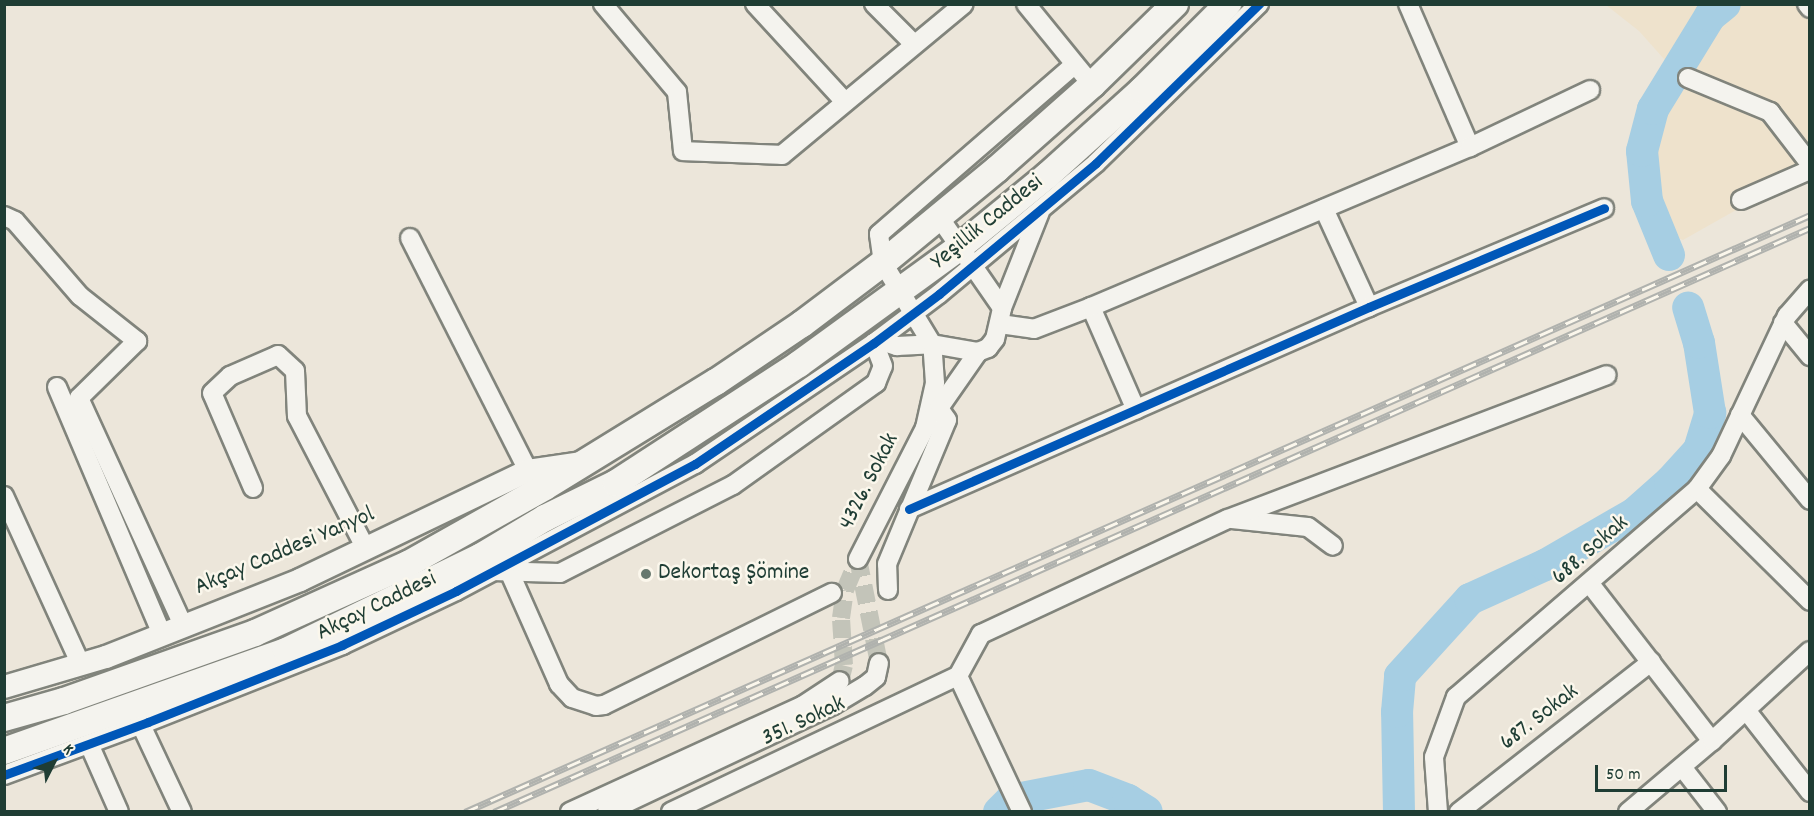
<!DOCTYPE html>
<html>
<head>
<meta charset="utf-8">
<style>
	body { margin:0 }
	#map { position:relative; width:1814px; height:816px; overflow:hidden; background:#ece6da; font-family:Dekko,sans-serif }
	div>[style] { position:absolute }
	.built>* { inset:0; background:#eee2cc }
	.river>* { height:32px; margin:-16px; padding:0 16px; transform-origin:16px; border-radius:16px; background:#a6cee3 }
	.minor-tunnel>* { height:18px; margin-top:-9px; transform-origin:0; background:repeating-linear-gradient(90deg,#c3c4b9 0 18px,transparent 0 27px) }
	.roads { filter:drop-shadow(2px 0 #81847c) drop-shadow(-2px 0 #81847c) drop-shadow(0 2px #81847c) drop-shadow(0 -2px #81847c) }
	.minor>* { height:18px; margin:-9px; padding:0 9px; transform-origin:9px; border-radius:9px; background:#f4f3ee }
	.major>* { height:22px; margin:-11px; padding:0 11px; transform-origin:11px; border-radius:11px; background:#f4f3ee }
	.highway>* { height:26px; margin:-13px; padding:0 13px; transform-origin:13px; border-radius:13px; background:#f4f3ee }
	.rail>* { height:7px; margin-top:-3.5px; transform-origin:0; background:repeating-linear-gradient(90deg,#fbf7ec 0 14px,#b0b2ae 0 28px); box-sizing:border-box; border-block:2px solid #b0b2ae }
	.cycleway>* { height:9px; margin:-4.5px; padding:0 4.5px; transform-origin:4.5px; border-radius:4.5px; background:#0057b8 }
	.dots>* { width:16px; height:16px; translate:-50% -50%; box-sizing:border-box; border:3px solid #fbf7ec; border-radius:50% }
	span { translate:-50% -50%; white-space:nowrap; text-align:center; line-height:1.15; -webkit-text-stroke:5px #fbf7ec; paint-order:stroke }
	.street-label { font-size:24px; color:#1f3d34 }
	.poi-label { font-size:24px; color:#1f3d34 }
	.left { translate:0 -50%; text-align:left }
	.frame { position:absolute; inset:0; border:6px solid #1f3d34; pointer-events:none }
	.north { position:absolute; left:24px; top:732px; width:60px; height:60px; -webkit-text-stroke:4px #fbf7ec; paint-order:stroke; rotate:48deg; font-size:16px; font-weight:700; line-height:24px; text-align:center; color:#1f3d34 }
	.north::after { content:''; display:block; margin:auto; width:21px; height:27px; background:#1f3d34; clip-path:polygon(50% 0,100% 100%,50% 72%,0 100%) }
	.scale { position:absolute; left:1595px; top:765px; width:132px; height:27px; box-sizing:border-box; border:3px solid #1f3d34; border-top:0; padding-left:8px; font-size:18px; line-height:21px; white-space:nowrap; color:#1f3d34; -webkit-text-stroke:4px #fbf7ec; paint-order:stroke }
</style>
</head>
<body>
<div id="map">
	<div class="built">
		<i style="clip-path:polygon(1606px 5px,1809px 5px,1809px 169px,1683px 240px,1671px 235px,1656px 179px,1654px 132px,1664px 107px,1681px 78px,1639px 31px)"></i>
	</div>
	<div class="river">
		<i style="left:1669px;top:255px;width:58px;rotate:-112.2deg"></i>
		<i style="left:1647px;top:201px;width:50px;rotate:-95.7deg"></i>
		<i style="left:1642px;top:151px;width:43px;rotate:-75.3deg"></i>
		<i style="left:1653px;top:109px;width:109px;rotate:-58.5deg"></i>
		<i style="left:1710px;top:16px;width:19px;rotate:-39deg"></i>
		<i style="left:999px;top:812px;width:17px;rotate:-45deg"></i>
		<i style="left:1011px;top:800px;width:79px;rotate:-10.9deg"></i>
		<i style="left:1089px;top:785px;width:42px;rotate:21deg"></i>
		<i style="left:1128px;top:800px;width:22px;rotate:32deg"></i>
		<i style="left:1399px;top:812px;width:100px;rotate:-91.1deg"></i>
		<i style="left:1397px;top:712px;width:36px;rotate:-85deg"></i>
		<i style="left:1400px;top:676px;width:104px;rotate:-47.7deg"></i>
		<i style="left:1470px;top:599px;width:82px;rotate:-24.4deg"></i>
		<i style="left:1545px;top:565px;width:104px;rotate:-30deg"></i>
		<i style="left:1635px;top:513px;width:47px;rotate:-41.5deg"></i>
		<i style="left:1670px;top:482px;width:43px;rotate:-47.8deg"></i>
		<i style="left:1699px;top:450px;width:39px;rotate:-73deg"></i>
		<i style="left:1710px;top:413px;width:71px;rotate:-98.9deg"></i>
		<i style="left:1699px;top:343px;width:37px;rotate:-107deg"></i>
	</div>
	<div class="minor-tunnel">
		<i style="left:858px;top:559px;width:106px;rotate:78.6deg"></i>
		<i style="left:840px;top:681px;width:16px;rotate:-76deg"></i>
		<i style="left:844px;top:665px;width:47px;rotate:-93.7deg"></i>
		<i style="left:841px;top:618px;width:28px;rotate:-82deg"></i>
		<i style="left:845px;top:590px;width:34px;rotate:-67deg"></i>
	</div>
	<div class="roads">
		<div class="minor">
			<i style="left:603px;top:4px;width:115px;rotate:49.9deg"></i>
			<i style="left:677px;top:92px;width:59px;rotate:84.2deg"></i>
			<i style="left:683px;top:151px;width:99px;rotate:2.3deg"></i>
			<i style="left:782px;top:155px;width:236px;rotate:-39.7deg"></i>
			<i style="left:755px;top:4px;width:133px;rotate:47.4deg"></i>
			<i style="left:874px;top:4px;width:57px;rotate:45deg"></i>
			<i style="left:1026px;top:4px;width:104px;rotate:50.8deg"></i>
			<i style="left:1408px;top:4px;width:156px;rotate:66.6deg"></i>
			<i style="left:1807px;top:4px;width:5px;rotate:53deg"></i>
			<i style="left:1688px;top:78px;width:89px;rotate:22.5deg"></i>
			<i style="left:1770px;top:112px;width:66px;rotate:52.4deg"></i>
			<i style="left:1741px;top:200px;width:75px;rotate:-23.5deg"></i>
			<i style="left:1324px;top:209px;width:108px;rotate:65.3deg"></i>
			<i style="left:4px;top:216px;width:12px;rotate:24deg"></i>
			<i style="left:15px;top:221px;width:99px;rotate:49.1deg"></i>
			<i style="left:80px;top:296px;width:73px;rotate:38.3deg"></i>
			<i style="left:137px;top:341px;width:81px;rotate:135.5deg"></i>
			<i style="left:79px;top:398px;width:250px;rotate:65.4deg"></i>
			<i style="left:410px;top:238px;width:261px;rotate:63.1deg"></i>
			<i style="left:1091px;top:307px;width:112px;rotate:66.4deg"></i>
			<i style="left:1002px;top:308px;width:103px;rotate:-68.4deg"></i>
			<i style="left:1783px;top:323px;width:43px;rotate:50.7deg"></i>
			<i style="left:1000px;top:324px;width:34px;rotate:8deg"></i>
			<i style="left:1034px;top:329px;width:61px;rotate:-21.1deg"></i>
			<i style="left:1091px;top:307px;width:411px;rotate:-22.9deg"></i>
			<i style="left:1470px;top:147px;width:133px;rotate:-25.4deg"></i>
			<i style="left:878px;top:340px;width:20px;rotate:18deg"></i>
			<i style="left:897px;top:346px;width:35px;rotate:-3deg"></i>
			<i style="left:932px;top:344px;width:47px;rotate:9.9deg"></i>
			<i style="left:978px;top:352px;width:11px;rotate:-22deg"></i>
			<i style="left:988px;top:348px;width:11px;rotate:-52deg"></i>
			<i style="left:995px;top:339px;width:32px;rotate:-77deg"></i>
			<i style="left:1002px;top:308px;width:111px;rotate:-124.7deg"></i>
			<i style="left:57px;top:387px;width:268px;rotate:67deg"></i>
			<i style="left:1740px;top:415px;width:110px;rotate:50.5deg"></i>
			<i style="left:925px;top:428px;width:46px;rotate:-77.5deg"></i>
			<i style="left:935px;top:383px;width:39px;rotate:-94deg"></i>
			<i style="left:932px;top:344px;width:95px;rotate:-121.2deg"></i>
			<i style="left:883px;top:263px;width:29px;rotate:-98deg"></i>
			<i style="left:879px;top:234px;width:259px;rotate:-40.9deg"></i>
			<i style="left:253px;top:488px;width:103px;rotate:-113.3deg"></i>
			<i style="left:212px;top:393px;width:25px;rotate:-43deg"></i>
			<i style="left:230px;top:376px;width:52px;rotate:-23.6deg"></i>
			<i style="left:278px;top:355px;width:23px;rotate:43deg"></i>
			<i style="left:295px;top:371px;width:45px;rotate:87.5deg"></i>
			<i style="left:297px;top:416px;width:150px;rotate:62.6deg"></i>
			<i style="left:1697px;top:489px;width:159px;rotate:44.7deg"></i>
			<i style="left:4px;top:496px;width:186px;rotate:65.5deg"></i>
			<i style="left:909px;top:509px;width:502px;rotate:-23.71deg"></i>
			<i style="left:1369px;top:307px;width:255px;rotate:-22.8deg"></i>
			<i style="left:1232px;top:519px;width:76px;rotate:6deg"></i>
			<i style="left:1308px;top:527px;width:31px;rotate:37deg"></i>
			<i style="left:858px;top:559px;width:147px;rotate:-62.9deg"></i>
			<i style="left:925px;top:428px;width:93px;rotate:-55.1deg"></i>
			<i style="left:492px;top:571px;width:68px;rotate:1.7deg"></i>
			<i style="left:560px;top:573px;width:194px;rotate:-27deg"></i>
			<i style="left:733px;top:485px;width:176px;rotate:-35.5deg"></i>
			<i style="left:876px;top:383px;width:18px;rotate:-68deg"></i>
			<i style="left:883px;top:366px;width:25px;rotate:-111deg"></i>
			<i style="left:509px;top:571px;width:124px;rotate:66.1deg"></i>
			<i style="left:559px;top:684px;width:19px;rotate:47deg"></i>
			<i style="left:572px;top:698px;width:25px;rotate:18deg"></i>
			<i style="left:596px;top:706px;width:8px;rotate:-7deg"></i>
			<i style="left:604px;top:705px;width:254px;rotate:-26.2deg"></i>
			<i style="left:1590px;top:584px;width:199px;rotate:52.2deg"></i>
			<i style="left:888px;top:590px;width:26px;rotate:-92deg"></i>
			<i style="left:887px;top:564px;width:156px;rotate:-67.4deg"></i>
			<i style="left:947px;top:420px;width:12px;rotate:-125deg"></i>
			<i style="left:1746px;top:710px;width:104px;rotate:52deg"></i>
			<i style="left:141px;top:725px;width:96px;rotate:64.8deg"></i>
			<i style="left:89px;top:744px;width:74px;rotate:66.2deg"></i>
			<i style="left:1682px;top:767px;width:57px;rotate:52.1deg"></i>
			<i style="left:4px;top:775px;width:153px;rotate:-20.2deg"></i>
			<i style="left:148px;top:722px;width:209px;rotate:-21.6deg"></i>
			<i style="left:342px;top:645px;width:126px;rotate:-25.3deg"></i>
			<i style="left:456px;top:591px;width:271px;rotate:-28deg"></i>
			<i style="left:695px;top:464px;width:216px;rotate:-34.1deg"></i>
			<i style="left:874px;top:343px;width:81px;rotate:-37deg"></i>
			<i style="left:939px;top:294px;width:204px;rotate:-39.8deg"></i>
			<i style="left:1096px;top:163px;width:228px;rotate:-44.3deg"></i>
			<i style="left:570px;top:812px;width:255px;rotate:-24.6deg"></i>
			<i style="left:802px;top:706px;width:45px;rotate:-33.3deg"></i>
			<i style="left:607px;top:812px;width:250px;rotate:-25.3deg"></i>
			<i style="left:833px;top:705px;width:37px;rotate:-31deg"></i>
			<i style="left:865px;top:686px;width:14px;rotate:-39deg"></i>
			<i style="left:876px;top:677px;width:14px;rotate:-78deg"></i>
			<i style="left:671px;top:812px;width:318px;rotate:-25.4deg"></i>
			<i style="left:1022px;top:812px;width:150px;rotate:-115.2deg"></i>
			<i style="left:958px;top:676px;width:48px;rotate:-61.3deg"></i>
			<i style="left:981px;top:634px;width:272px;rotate:-25deg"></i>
			<i style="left:1228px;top:519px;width:405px;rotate:-20.8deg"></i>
			<i style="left:1438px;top:812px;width:55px;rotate:-94.2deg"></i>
			<i style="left:1434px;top:757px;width:64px;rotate:-69.9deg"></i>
			<i style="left:1456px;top:697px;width:318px;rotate:-40.8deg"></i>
			<i style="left:1697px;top:489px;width:41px;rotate:-54deg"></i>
			<i style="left:1721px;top:456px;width:155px;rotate:-64.8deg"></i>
			<i style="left:1787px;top:316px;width:35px;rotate:-49deg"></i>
			<i style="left:1459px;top:812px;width:244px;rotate:-38deg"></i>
			<i style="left:1628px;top:812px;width:110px;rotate:-40.2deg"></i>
			<i style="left:1712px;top:741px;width:133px;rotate:-42.6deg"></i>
		</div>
		<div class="major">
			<i style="left:4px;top:687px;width:106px;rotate:-16.4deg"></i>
			<i style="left:106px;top:657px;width:209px;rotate:-21.6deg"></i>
			<i style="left:300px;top:580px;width:253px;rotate:-25.6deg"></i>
			<i style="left:528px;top:471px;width:55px;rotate:-8.4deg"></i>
		</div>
		<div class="highway">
			<i style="left:4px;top:718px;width:62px;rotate:-15.8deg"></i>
			<i style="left:64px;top:701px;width:203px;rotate:-19.6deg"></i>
			<i style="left:255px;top:633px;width:168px;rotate:-24.3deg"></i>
			<i style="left:408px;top:564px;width:157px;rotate:-29.3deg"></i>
			<i style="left:545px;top:487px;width:201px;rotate:-31.6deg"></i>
			<i style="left:716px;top:382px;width:104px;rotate:-34deg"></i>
			<i style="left:802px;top:324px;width:101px;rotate:-37deg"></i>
			<i style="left:883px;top:263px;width:148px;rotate:-39.5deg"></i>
			<i style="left:997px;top:169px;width:127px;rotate:-41.5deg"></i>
			<i style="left:1092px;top:85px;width:116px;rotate:-44.3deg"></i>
			<i style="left:4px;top:751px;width:299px;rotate:-19.5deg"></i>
			<i style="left:286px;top:651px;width:216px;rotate:-25.9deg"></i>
			<i style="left:480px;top:557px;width:76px;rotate:-31deg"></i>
			<i style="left:545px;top:518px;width:79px;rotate:-26.2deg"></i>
			<i style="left:616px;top:483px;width:218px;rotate:-33deg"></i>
			<i style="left:799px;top:364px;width:199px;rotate:-36deg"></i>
			<i style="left:960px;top:247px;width:114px;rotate:-39.3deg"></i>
			<i style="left:1048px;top:175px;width:127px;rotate:-42.1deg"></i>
			<i style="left:1142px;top:90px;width:122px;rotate:-45deg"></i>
		</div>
	</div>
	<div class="rail">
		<i style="left:465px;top:812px;width:1472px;rotate:-23.93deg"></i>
		<i style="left:494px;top:812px;width:1440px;rotate:-23.93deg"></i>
	</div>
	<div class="cycleway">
		<i style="left:909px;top:509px;width:502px;rotate:-23.71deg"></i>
		<i style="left:1369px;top:307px;width:255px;rotate:-22.8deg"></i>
		<i style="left:4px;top:775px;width:153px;rotate:-20.2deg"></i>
		<i style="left:148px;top:722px;width:209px;rotate:-21.6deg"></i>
		<i style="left:342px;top:645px;width:126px;rotate:-25.3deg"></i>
		<i style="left:456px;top:591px;width:271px;rotate:-28deg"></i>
		<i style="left:695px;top:464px;width:216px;rotate:-34.1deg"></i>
		<i style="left:874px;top:343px;width:81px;rotate:-37deg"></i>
		<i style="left:939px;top:294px;width:204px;rotate:-39.8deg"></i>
		<i style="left:1096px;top:163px;width:228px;rotate:-44.3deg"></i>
	</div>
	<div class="dots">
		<i style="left:646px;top:574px;background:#67786e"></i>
	</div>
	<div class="street-label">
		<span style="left:988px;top:223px;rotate:-39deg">Yeşillik Caddesi</span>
		<span style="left:870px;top:482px;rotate:-63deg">4326. Sokak</span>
		<span style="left:1591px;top:551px;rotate:-41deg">688. Sokak</span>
		<span style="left:285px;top:552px;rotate:-23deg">Akçay Caddesi Yanyol</span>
		<span style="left:377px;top:607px;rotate:-26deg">Akçay Caddesi</span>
		<span style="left:1540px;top:718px;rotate:-38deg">687. Sokak</span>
		<span style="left:804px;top:722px;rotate:-25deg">351. Sokak</span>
	</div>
	<div class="poi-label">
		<span class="left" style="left:658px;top:574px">Dekortaş Şömine</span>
	</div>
	<div class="frame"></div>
	<div class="north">K</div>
	<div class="scale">50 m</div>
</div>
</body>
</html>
